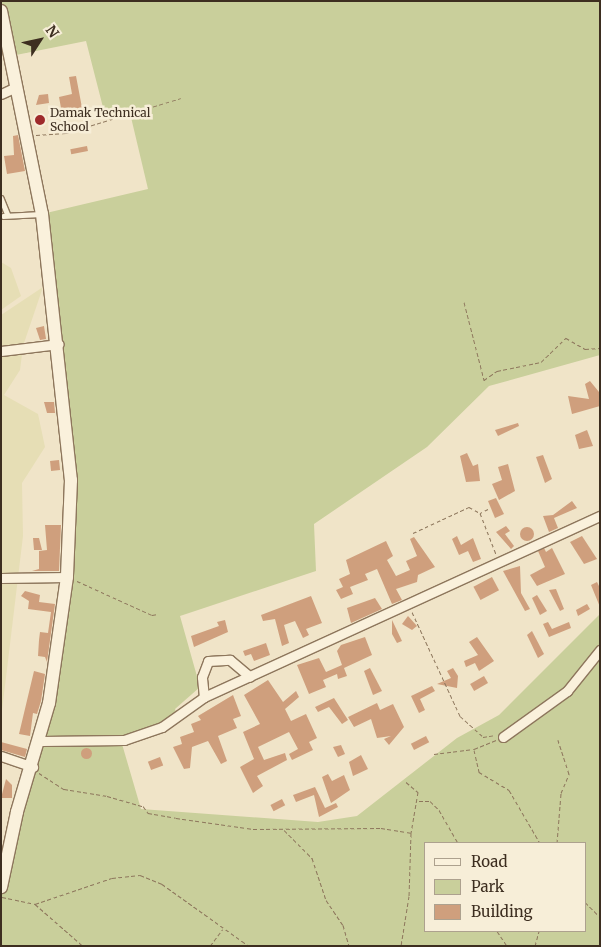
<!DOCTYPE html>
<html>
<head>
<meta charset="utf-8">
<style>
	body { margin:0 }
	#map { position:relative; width:601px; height:947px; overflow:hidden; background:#f0e4c8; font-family:Merriweather,serif }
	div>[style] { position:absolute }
	.farmland>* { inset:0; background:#e6deb5 }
	.green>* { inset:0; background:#c9cf9b }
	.building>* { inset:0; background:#cf9f7d; transform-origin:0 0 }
	.round { border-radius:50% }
	.path>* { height:1px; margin-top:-0.5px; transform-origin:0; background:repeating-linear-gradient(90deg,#8d765c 0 4px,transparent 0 6.5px) }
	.roads { filter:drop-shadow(1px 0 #8d765c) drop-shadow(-1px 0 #8d765c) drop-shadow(0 1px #8d765c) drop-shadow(0 -1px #8d765c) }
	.lane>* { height:4.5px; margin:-2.25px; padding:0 2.25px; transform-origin:2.25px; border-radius:2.25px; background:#faf1dc }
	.street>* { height:9px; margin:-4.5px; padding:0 4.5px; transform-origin:4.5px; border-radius:4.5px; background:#faf1dc }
	.secondary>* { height:12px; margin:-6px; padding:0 6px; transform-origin:6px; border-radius:6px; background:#faf1dc }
	.dots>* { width:14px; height:14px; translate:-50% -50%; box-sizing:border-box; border:2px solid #f7eed8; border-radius:50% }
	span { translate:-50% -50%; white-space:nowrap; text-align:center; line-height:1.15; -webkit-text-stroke:5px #f7eed8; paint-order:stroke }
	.poi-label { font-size:12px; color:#3d2e20 }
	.left { translate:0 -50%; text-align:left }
	.frame { position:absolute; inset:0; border:2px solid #3d2e20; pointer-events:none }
	.legend { position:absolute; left:424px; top:842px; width:162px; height:90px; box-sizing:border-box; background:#f7eed8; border:1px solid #ada18e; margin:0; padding:6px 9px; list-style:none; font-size:15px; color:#3d2e20 }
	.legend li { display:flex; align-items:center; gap:10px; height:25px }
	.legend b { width:25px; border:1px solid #ada18e }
	.north { position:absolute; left:15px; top:15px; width:50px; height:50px; -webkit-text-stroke:4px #f7eed8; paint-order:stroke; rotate:55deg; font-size:14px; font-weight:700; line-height:20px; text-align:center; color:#3d2e20 }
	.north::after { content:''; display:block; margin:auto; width:18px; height:22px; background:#3d2e20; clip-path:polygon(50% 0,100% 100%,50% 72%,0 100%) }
</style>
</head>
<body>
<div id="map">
	<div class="farmland">
		<i style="clip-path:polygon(1px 262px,11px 268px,21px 296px,1px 310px)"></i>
		<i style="clip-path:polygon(43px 287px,23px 346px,20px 370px,4px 395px,38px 414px,45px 447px,22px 483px,23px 536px,1px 719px,1px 315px)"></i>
	</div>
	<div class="green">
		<i style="clip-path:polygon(evenodd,1px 1px,600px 1px,600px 355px,489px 386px,427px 447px,314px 524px,316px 571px,180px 616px,200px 687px,175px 709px,179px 722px,122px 744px,141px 809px,318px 822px,357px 816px,457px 738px,499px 715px,600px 614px,600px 946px,1px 946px,1px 884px,56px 681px,72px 592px,75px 466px,42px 214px,148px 189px,130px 113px,106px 119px,86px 41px,11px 56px,1px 1px,425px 843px,585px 843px,585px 931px,425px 931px,425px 843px)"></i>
	</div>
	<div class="building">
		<i style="clip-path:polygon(76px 76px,83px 113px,63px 119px,59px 97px,72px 94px,69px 77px)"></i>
		<i style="clip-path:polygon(48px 94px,49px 103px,36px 105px,39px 95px)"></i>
		<i style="clip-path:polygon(18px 135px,25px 171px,7px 174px,4px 156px,14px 155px,13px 136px)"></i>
		<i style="left:87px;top:146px;width:5px;height:17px;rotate:79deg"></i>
		<i style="clip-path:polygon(44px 326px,46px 339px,40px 340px,36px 328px)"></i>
		<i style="clip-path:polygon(590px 381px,599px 392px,600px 406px,572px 414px,568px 396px,589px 399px,585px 384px)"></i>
		<i style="clip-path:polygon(44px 402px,54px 402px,55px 413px,47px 413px)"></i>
		<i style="clip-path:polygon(518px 423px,519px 426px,498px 436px,495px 430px)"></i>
		<i style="clip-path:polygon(587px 430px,593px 446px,579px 449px,575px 435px)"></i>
		<i style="clip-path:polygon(467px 453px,473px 466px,478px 464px,480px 481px,466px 482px,460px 456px)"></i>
		<i style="clip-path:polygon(543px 455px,552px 479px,545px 483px,536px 457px)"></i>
		<i style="left:59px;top:460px;width:10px;height:9px;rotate:84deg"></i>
		<i style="clip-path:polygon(508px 464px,515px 491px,499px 500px,492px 484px,502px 480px,498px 467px)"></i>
		<i style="clip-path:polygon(496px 498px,504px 514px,495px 518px,488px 501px)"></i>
		<i style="clip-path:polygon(572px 501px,577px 508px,554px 518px,558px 528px,549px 532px,543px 516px,553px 515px)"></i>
		<i style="clip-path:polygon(45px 525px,61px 525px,59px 571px,32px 571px,39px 569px,39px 551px,47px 550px)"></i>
		<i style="clip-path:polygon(506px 526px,510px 531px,505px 534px,514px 546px,511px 549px,496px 532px)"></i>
		<i class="round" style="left:520px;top:527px;width:14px;height:14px"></i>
		<i style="clip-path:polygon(457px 536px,461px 545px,473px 538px,481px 559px,473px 562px,468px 551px,459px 555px,452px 539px)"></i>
		<i style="clip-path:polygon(582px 536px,597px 559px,584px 564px,570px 542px)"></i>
		<i style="clip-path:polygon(414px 537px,435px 567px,418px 575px,417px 582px,396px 589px,402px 600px,392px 604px,377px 569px,365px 574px,368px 580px,350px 587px,353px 594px,341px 599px,336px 590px,343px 587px,339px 579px,350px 574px,346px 560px,386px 541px,393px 556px,387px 560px,396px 576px,410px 570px,406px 561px,417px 556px,410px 539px)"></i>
		<i style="clip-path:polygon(33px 538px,39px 538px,42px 550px,34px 550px)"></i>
		<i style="clip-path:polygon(544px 548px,546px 552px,552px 548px,565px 574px,537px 586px,530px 575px,545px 567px,538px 551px)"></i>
		<i style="clip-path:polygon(520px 566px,521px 593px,530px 609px,525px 611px,503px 571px)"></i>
		<i style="left:492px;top:577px;width:15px;height:21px;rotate:62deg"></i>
		<i style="clip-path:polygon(597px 582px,600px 588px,600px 607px,591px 585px)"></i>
		<i style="clip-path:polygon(556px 589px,564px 609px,560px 611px,549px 590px)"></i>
		<i style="clip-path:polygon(25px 591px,40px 595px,39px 602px,55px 604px,47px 662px,45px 657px,38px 656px,39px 640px,40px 632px,48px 633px,51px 612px,28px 609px,29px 601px,21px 596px)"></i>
		<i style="clip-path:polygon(537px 595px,547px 611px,540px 615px,532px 598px)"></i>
		<i style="clip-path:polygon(311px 596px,322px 623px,306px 629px,309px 635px,303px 638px,295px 621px,284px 625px,289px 643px,282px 646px,275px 619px,263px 621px,261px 615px)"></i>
		<i style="clip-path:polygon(375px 598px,382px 609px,351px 623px,347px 608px)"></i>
		<i style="clip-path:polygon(587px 604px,590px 609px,578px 616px,576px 610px)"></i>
		<i style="clip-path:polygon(408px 616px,417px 626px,412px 630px,402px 624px)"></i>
		<i style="clip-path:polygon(225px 620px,228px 632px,194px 647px,191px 636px,219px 626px,217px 622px)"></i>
		<i style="clip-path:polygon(392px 620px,402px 641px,397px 643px,392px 634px)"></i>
		<i style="clip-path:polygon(548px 622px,552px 629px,569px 622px,571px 628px,549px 637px,543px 624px)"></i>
		<i style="clip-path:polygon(532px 631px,544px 654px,538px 658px,527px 635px)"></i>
		<i style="clip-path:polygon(365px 637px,372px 655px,344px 668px,347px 676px,338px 679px,337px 674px,323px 680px,326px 687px,309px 694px,297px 665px,319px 658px,326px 672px,342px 665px,337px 651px,341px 645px)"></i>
		<i style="clip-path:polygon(477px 637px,494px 661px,479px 671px,475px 663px,466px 667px,464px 661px,478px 655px,469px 642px)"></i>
		<i style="clip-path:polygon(266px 643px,270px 655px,254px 661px,251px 654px,245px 656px,243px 651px)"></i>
		<i style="clip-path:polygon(370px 668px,382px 691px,373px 695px,364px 671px)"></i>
		<i style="clip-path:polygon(453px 668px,458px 676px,457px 688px,437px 684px,451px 678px,447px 671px)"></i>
		<i style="clip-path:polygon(34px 671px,45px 674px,41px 701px,37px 714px,33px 713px,30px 736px,19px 734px)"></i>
		<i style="left:484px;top:676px;width:8px;height:16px;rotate:60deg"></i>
		<i style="clip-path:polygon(268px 680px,283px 702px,296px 691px,299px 697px,285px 709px,291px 721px,306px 714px,317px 738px,309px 742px,313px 750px,292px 760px,289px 754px,298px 749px,289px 732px,258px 747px,264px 760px,285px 753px,287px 760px,257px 776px,263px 786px,253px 793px,240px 767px,254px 759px,243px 732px,260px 724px,244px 695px)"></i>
		<i style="clip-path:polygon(432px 686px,435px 691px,420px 699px,425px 710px,419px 713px,411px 696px)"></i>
		<i style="clip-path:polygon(233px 695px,241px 716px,233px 719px,237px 728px,218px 736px,227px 761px,221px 764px,208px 741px,192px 747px,190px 768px,184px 769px,173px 747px,182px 744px,180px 737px,194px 732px,191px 724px,201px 720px,198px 716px)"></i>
		<i style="clip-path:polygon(334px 698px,348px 720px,342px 724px,329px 707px,318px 712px,315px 707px)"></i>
		<i style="clip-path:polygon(377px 703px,380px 710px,393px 704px,404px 727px,389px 745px,384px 739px,391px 736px,377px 738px,371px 719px,354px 727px,348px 717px)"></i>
		<i style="left:426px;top:736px;width:7px;height:17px;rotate:63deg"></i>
		<i style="clip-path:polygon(1px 742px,27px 749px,25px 757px,1px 750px)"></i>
		<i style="clip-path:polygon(341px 745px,345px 754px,338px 757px,333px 747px)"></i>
		<i class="round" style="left:80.5px;top:747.5px;width:11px;height:11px"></i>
		<i style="clip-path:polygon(361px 755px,368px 769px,353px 776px,349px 762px)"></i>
		<i style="left:160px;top:757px;width:9px;height:13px;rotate:69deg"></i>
		<i style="clip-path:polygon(328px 774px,332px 781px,344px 775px,350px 790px,331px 803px,322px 777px)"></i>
		<i style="clip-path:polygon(6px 779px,12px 785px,12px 798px,1px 798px)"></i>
		<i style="clip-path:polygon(315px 787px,325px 808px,336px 803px,338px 807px,319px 817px,314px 795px,296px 802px,293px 795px)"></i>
		<i style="left:282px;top:799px;width:7px;height:13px;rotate:63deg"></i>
	</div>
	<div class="path">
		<i style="left:36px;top:135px;width:30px;rotate:-4deg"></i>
		<i style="left:66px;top:133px;width:120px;rotate:-16.9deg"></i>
		<i style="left:464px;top:302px;width:81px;rotate:75.6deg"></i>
		<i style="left:484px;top:380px;width:16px;rotate:-35deg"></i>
		<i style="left:497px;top:371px;width:45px;rotate:-11.6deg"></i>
		<i style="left:541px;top:362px;width:35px;rotate:-44deg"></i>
		<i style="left:566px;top:338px;width:22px;rotate:30deg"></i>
		<i style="left:585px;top:349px;width:15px;rotate:-4deg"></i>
		<i style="left:488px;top:509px;width:9px;rotate:153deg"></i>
		<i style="left:480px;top:513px;width:44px;rotate:68.7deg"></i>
		<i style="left:413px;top:533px;width:62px;rotate:-24.9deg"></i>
		<i style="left:469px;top:507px;width:13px;rotate:29deg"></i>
		<i style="left:77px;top:581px;width:82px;rotate:24.4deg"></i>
		<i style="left:152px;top:615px;width:6px;rotate:-9deg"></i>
		<i style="left:412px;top:612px;width:115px;rotate:65.2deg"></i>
		<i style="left:460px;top:716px;width:31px;rotate:42deg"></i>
		<i style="left:483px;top:737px;width:12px;rotate:-9deg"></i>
		<i style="left:474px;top:750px;width:23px;rotate:77deg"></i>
		<i style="left:479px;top:772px;width:35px;rotate:31deg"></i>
		<i style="left:509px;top:790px;width:61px;rotate:59.7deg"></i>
		<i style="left:434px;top:754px;width:40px;rotate:-7.1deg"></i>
		<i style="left:474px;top:749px;width:24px;rotate:-22deg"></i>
		<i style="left:39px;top:773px;width:30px;rotate:33deg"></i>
		<i style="left:64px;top:789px;width:44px;rotate:9.2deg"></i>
		<i style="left:107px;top:796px;width:37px;rotate:16deg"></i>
		<i style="left:143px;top:806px;width:9px;rotate:54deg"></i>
		<i style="left:148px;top:813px;width:28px;rotate:10deg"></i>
		<i style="left:176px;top:818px;width:78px;rotate:8.1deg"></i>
		<i style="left:253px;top:829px;width:128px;rotate:-0.4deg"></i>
		<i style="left:381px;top:828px;width:30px;rotate:9deg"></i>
		<i style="left:411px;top:833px;width:63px;rotate:91.8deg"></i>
		<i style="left:409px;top:896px;width:51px;rotate:99.1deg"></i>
		<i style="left:406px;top:782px;width:16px;rotate:40deg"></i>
		<i style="left:418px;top:792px;width:42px;rotate:99.7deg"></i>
		<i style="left:419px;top:801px;width:11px"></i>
		<i style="left:430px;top:801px;width:13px;rotate:45deg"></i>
		<i style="left:439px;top:810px;width:38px;rotate:60deg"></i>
		<i style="left:284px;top:830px;width:40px;rotate:45deg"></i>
		<i style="left:312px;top:858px;width:44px;rotate:71.6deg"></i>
		<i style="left:326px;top:900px;width:30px;rotate:56deg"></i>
		<i style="left:343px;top:925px;width:22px;rotate:74deg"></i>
		<i style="left:557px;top:843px;width:50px;rotate:-85.4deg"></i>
		<i style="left:561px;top:793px;width:21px;rotate:-67deg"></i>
		<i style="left:569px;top:774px;width:36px;rotate:-108deg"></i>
		<i style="left:2px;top:897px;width:34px;rotate:12deg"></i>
		<i style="left:35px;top:904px;width:64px;rotate:41.2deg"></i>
		<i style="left:585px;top:902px;width:21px;rotate:45deg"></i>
		<i style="left:35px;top:904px;width:81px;rotate:-18.7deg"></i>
		<i style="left:112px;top:878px;width:28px;rotate:-6deg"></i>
		<i style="left:140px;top:875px;width:24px;rotate:22deg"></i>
		<i style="left:162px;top:884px;width:107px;rotate:35.5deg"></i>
		<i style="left:497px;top:931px;width:18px;rotate:56deg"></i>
		<i style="left:210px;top:946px;width:21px;rotate:-53deg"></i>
		<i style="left:535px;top:946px;width:16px;rotate:-75deg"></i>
	</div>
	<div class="roads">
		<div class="lane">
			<i style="left:1px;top:198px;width:18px;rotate:68deg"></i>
			<i style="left:3px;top:216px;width:38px;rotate:-3deg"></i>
		</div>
		<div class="street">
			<i style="left:1px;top:94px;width:17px;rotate:-25deg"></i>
			<i style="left:1px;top:351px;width:58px;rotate:-6.9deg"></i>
			<i style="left:1px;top:578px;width:66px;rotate:-0.9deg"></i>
			<i style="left:204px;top:697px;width:20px;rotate:-96deg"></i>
			<i style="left:202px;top:677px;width:17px;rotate:-69deg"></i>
			<i style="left:208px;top:661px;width:22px;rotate:-3deg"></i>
			<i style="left:230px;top:660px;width:26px;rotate:40deg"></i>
			<i style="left:503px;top:737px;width:79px;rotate:-35.7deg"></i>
			<i style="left:567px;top:691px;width:53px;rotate:-51.2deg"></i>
			<i style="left:42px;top:741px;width:82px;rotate:-0.7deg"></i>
			<i style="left:124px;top:740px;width:40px;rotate:-18.9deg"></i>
			<i style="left:162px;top:727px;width:52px;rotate:-35.5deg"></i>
			<i style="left:204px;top:697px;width:435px;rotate:-24.6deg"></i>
			<i style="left:1px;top:756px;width:34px;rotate:19deg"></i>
		</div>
		<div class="secondary">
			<i style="left:1px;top:11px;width:207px;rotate:78.6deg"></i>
			<i style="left:42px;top:214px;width:268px;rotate:83.8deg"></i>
			<i style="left:71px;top:480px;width:97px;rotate:92.4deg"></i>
			<i style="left:67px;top:577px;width:127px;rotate:98.1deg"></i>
			<i style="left:49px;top:703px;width:114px;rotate:106.4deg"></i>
			<i style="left:17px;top:812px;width:77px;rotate:102deg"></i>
		</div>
	</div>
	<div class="dots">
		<i style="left:40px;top:120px;background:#9e2a2b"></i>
	</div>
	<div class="poi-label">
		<span class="left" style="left:50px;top:120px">Damak Technical<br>School</span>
	</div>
	<div class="frame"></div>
	<ul class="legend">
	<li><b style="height:6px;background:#faf1dc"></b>Road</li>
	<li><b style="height:14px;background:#c9cf9b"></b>Park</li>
	<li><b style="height:14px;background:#cf9f7d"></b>Building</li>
	</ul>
	<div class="north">N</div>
</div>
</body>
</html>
